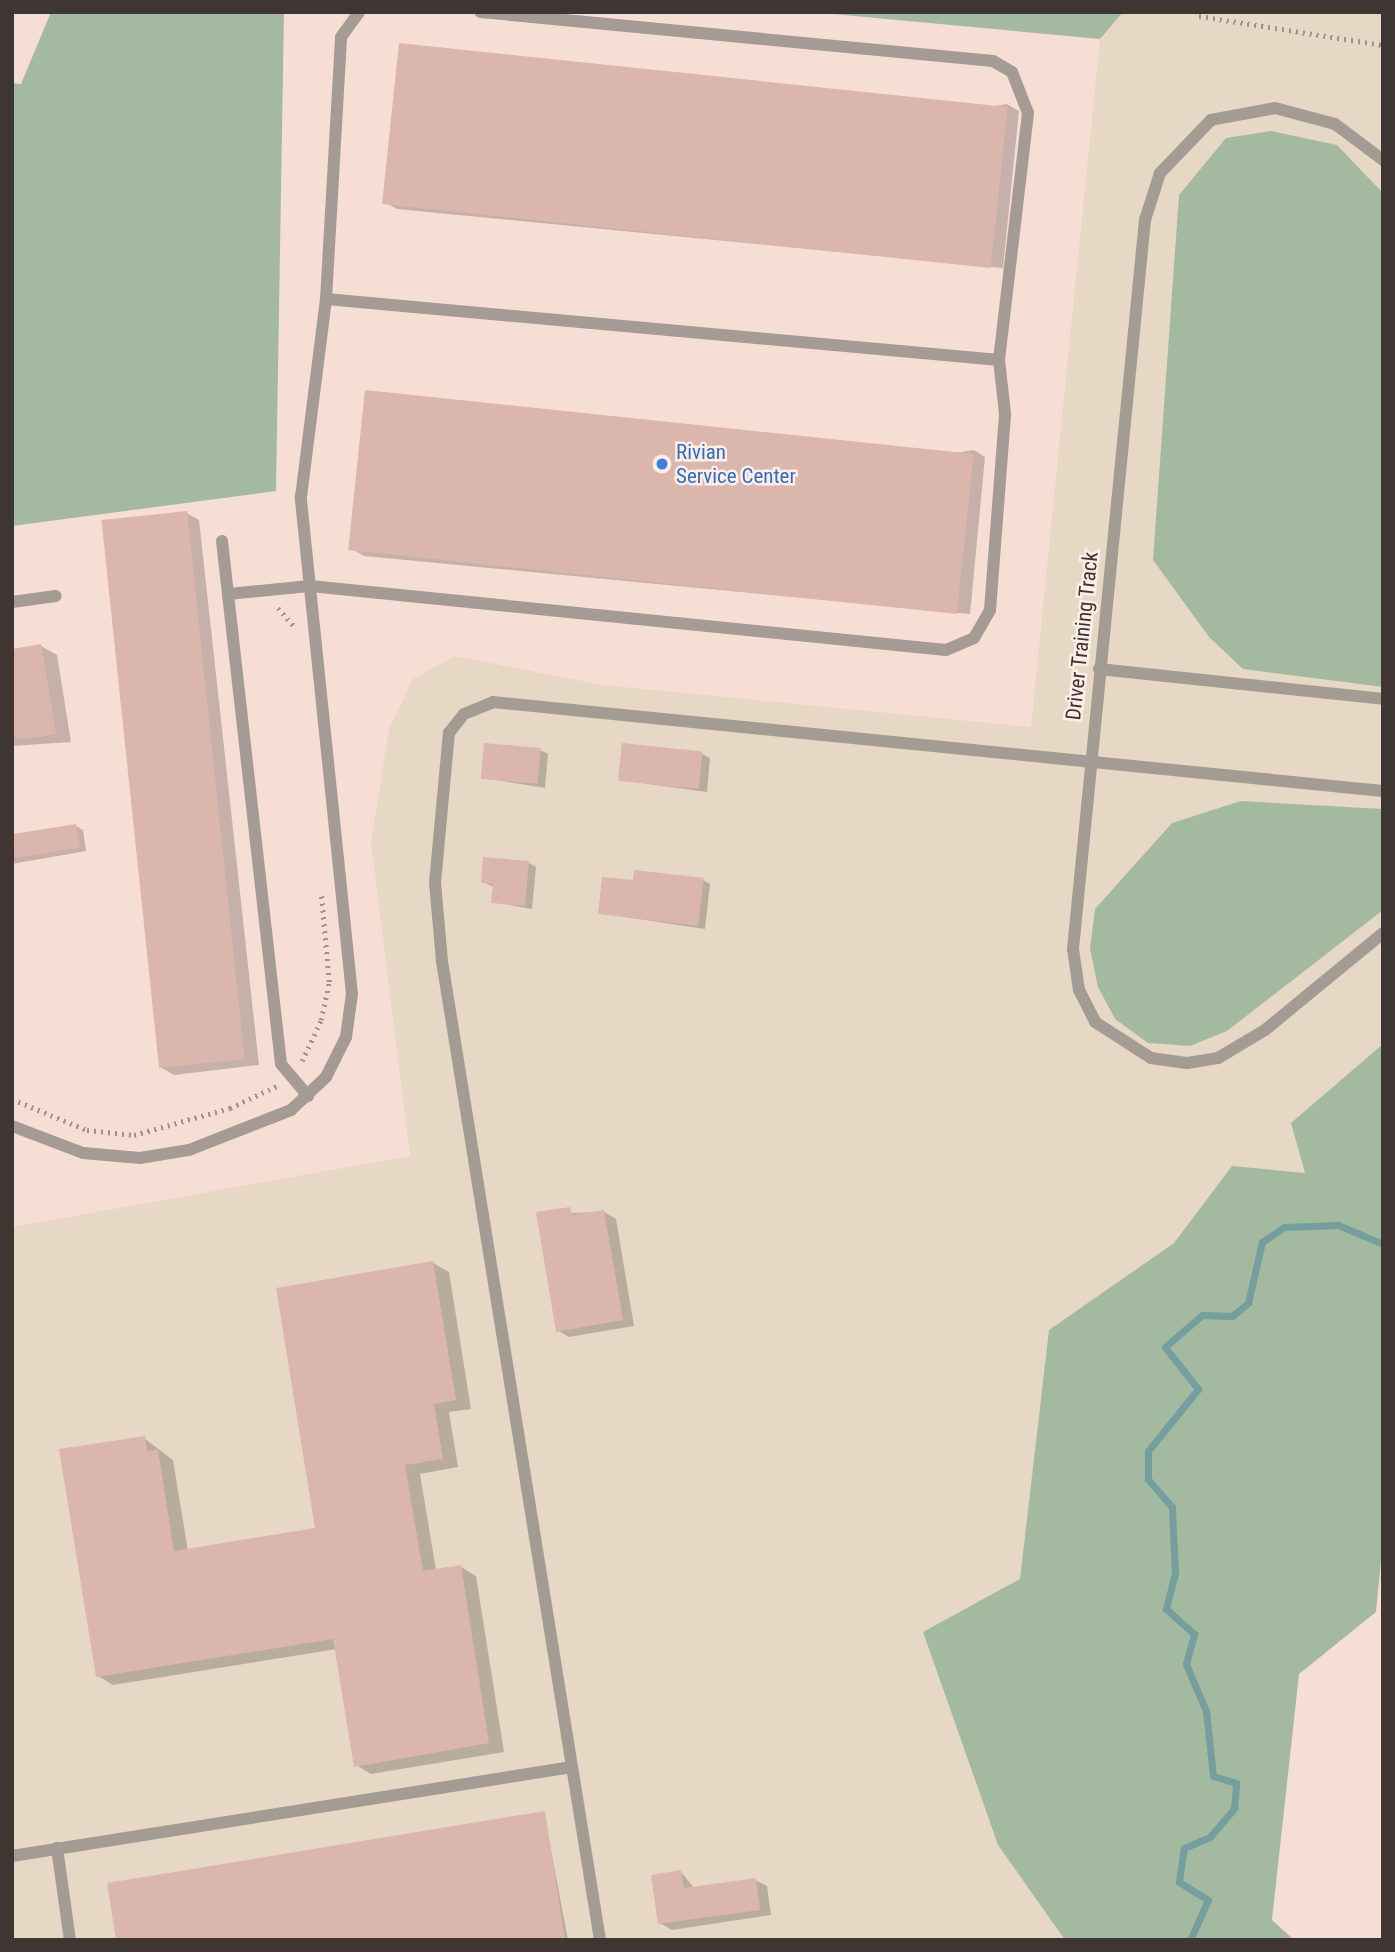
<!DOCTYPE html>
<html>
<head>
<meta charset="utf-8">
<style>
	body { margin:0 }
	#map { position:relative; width:1395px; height:1952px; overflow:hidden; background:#f7ded5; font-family:"Roboto Condensed",sans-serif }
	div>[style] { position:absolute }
	.education>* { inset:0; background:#e7d8c5 }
	.green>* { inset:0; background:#a4baa0 }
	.shadow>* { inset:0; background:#0003 }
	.stream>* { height:7px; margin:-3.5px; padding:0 3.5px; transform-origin:3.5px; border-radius:3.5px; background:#759e9e }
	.building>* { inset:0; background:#dbb6ad; transform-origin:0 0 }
	.path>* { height:4.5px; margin-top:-2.25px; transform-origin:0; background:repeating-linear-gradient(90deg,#a2908a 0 2px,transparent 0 7px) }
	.service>* { height:12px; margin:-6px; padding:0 6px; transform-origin:6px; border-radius:6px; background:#a49b95 }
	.dots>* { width:19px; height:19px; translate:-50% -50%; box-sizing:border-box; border:4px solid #fdeee8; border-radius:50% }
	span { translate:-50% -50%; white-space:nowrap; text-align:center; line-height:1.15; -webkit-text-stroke:5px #fdeee8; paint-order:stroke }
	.shop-label { font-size:21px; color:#366cbe }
	.left { translate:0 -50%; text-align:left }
	.street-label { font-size:21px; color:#3f3532 }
	.frame { position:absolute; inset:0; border:14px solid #3f3532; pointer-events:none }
</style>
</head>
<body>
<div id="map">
	<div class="education">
		<i style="clip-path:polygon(1123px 12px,1383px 12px,1383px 1289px,1143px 1940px,12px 1940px,12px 1227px,410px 1156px,371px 842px,389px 729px,413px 679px,455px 656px,603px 685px,1031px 727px,1100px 39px)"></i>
	</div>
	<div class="green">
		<i style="clip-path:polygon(51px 12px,284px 12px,276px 491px,12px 526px,12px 83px,21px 84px)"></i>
		<i style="clip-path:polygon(811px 12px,1123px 12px,1100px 39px)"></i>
		<i style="clip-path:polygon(1271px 131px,1337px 145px,1383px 193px,1383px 687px,1243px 669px,1209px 637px,1153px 560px,1179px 195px,1226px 138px)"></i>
		<i style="clip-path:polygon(1241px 801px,1383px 809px,1383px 910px,1227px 1031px,1190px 1046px,1148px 1043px,1115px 1019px,1098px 987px,1090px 949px,1095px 909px,1172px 823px)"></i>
		<i style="clip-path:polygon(1383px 1044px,1383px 1541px,1376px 1612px,1299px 1674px,1272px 1920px,1294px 1940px,1065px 1940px,998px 1845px,923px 1632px,1020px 1579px,1049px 1330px,1174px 1243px,1232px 1166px,1305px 1173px,1291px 1123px)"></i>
	</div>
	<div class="shadow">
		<i style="clip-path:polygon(1007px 104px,1019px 111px,1003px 268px,397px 209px,386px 203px)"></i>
		<i style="clip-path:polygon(974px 450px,985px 457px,970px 614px,364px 556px,352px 549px)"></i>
		<i style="clip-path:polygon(187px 513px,199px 520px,259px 1065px,174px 1075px,162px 1068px)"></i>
		<i style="clip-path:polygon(41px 646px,57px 655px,71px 742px,12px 746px,12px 651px)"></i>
		<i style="clip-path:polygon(540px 750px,548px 754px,545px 788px,483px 778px)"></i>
		<i style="clip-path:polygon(702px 754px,710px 758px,707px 792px,620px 780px)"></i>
		<i style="clip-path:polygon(76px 826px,83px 830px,86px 851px,12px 864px,12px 837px)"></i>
		<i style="clip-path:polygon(529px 863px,536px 867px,532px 909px,493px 902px,494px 887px,483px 882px)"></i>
		<i style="clip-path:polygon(703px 880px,710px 884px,705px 929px,599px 913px,634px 882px)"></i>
		<i style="clip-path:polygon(604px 1212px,616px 1219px,634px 1326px,569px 1337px,557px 1330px,539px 1214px)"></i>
		<i style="clip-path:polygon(433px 1263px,449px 1272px,471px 1409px,449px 1412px,458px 1467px,420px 1474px,436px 1570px,461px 1567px,476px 1576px,504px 1752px,371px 1774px,356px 1765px,337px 1649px,113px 1685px,98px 1676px,144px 1438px,173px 1460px,188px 1551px,317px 1530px)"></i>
		<i style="clip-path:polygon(544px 1813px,568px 1940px,118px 1940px)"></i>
		<i style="clip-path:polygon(681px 1872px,694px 1888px,755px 1880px,767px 1886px,771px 1915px,672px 1930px,660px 1923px)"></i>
	</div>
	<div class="stream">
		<i style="left:1190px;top:1940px;width:44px;rotate:-65.8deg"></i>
		<i style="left:1208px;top:1900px;width:34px;rotate:-148deg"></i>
		<i style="left:1179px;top:1882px;width:34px;rotate:-82deg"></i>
		<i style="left:1184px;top:1848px;width:28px;rotate:-23deg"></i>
		<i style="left:1210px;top:1837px;width:38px;rotate:-50deg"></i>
		<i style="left:1234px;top:1808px;width:25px;rotate:-85deg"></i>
		<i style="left:1236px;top:1783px;width:24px;rotate:-163deg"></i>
		<i style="left:1213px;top:1776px;width:65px;rotate:-96.1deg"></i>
		<i style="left:1206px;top:1711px;width:51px;rotate:-113.1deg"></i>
		<i style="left:1186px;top:1664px;width:31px;rotate:-75deg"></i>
		<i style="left:1194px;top:1634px;width:38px;rotate:-138deg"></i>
		<i style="left:1166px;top:1609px;width:36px;rotate:-76deg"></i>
		<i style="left:1175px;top:1574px;width:67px;rotate:-92.6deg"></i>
		<i style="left:1172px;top:1507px;width:37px;rotate:-131deg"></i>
		<i style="left:1148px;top:1479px;width:28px;rotate:-90deg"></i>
		<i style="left:1148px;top:1451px;width:80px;rotate:-51.1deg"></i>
		<i style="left:1198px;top:1389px;width:53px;rotate:-128.2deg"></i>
		<i style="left:1165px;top:1347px;width:49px;rotate:-40.9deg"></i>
		<i style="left:1202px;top:1315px;width:30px;rotate:2deg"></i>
		<i style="left:1232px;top:1316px;width:21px;rotate:-39deg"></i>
		<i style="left:1248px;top:1303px;width:63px;rotate:-77.1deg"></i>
		<i style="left:1262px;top:1242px;width:27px;rotate:-34deg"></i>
		<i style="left:1284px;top:1227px;width:54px;rotate:-2.1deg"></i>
		<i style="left:1338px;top:1225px;width:49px;rotate:22.9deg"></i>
	</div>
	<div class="building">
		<i style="left:399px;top:43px;width:612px;height:162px;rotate:6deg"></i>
		<i style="left:365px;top:390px;width:612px;height:161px;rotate:6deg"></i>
		<i style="left:187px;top:511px;width:551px;height:86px;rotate:84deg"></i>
		<i style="clip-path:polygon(41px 644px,56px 734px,20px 740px,12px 735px,12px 649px)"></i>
		<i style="left:484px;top:743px;width:57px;height:36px;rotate:5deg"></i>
		<i style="left:622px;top:743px;width:81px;height:38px;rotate:6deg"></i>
		<i style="left:76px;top:824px;width:24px;height:65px;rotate:81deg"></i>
		<i style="clip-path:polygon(483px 857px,529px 861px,525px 906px,491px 903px,493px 884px,481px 883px)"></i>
		<i style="clip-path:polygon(634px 870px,704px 878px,698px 926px,598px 914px,602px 877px,633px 880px)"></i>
		<i style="clip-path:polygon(570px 1207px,572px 1215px,604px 1210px,623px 1320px,556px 1332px,536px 1212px)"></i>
		<i style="clip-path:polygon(433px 1261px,456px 1400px,434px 1404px,443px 1459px,405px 1465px,423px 1571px,461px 1565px,489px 1743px,354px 1767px,333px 1639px,96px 1677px,59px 1449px,145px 1436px,147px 1451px,158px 1450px,174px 1551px,315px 1528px,276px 1288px)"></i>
		<i style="clip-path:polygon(545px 1811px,565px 1940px,116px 1940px,107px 1883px)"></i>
		<i style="clip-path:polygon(681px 1870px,684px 1888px,756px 1878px,760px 1910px,658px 1924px,651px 1875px)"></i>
	</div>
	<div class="path">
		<i style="left:1199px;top:16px;width:186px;rotate:9deg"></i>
		<i style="left:278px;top:608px;width:25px;rotate:48deg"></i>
		<i style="left:302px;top:1061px;width:45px;rotate:-65.1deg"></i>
		<i style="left:321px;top:1020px;width:39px;rotate:-78deg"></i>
		<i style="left:329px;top:982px;width:89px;rotate:-95.1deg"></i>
		<i style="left:12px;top:1099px;width:81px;rotate:22.5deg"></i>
		<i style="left:87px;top:1130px;width:47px;rotate:6.1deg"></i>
		<i style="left:134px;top:1135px;width:100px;rotate:-15.7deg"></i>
		<i style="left:230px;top:1108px;width:54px;rotate:-25.1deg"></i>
	</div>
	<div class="service">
		<i style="left:1383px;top:160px;width:60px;rotate:-143.1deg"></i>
		<i style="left:1335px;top:124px;width:62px;rotate:-165.1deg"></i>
		<i style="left:1275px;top:108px;width:65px;rotate:169.4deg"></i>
		<i style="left:1211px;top:120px;width:74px;rotate:133.9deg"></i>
		<i style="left:1160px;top:173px;width:49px;rotate:107.7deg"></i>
		<i style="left:1145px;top:220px;width:733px;rotate:95.64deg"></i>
		<i style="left:1073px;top:949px;width:41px;rotate:81.7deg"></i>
		<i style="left:1079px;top:990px;width:36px;rotate:63deg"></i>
		<i style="left:1095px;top:1022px;width:67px;rotate:32.7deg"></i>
		<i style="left:1151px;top:1058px;width:36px;rotate:8deg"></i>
		<i style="left:1187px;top:1063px;width:31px;rotate:-9deg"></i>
		<i style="left:1218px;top:1058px;width:55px;rotate:-30.8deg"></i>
		<i style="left:1265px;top:1030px;width:153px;rotate:-39.4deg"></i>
		<i style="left:326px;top:299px;width:262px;rotate:-86.7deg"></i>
		<i style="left:341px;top:37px;width:31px;rotate:-54deg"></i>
		<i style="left:222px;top:541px;width:526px;rotate:83.56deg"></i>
		<i style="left:281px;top:1064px;width:42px;rotate:49.8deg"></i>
		<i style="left:228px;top:594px;width:82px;rotate:-5.6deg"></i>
		<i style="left:310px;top:586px;width:639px;rotate:5.75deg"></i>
		<i style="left:946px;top:650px;width:30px;rotate:-23deg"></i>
		<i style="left:974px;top:638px;width:32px;rotate:-60deg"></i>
		<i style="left:990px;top:610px;width:197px;rotate:-85.6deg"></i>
		<i style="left:1005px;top:414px;width:54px;rotate:-96.3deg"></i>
		<i style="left:999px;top:360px;width:249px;rotate:-83.3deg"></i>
		<i style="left:1028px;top:113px;width:44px;rotate:-111.3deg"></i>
		<i style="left:1012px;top:72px;width:22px;rotate:-150deg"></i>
		<i style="left:993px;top:61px;width:515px;rotate:-174.54deg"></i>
		<i style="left:12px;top:602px;width:44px;rotate:-7.8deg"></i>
		<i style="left:1099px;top:669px;width:286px;rotate:6deg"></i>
		<i style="left:12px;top:1126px;width:76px;rotate:20.8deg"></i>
		<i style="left:83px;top:1153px;width:57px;rotate:5deg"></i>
		<i style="left:140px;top:1158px;width:50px;rotate:-9.3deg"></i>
		<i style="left:189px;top:1150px;width:110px;rotate:-21.4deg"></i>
		<i style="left:291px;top:1110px;width:48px;rotate:-43.3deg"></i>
		<i style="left:326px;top:1077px;width:45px;rotate:-63.4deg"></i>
		<i style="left:346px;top:1037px;width:43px;rotate:-82.1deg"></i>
		<i style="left:352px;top:994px;width:500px;rotate:-95.9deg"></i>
		<i style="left:301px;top:497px;width:200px;rotate:-82.8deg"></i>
		<i style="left:326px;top:299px;width:676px;rotate:5.18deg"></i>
		<i style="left:57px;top:1848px;width:93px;rotate:82deg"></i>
		<i style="left:12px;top:1856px;width:567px;rotate:-9.03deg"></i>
		<i style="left:600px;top:1940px;width:992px;rotate:-99.17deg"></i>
		<i style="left:442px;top:961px;width:78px;rotate:-95.1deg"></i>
		<i style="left:435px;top:883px;width:151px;rotate:-84.7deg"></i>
		<i style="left:449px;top:733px;width:24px;rotate:-52deg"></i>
		<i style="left:464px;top:714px;width:31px;rotate:-22deg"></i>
		<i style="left:493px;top:702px;width:894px;rotate:5.71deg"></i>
	</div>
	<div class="dots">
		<i style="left:662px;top:464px;background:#3f7fe0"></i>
	</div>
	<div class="shop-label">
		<span class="left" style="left:676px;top:464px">Rivian<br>Service Center</span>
	</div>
	<div class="street-label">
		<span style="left:1082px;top:636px;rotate:-84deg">Driver Training Track</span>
	</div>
	<div class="frame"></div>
</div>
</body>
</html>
